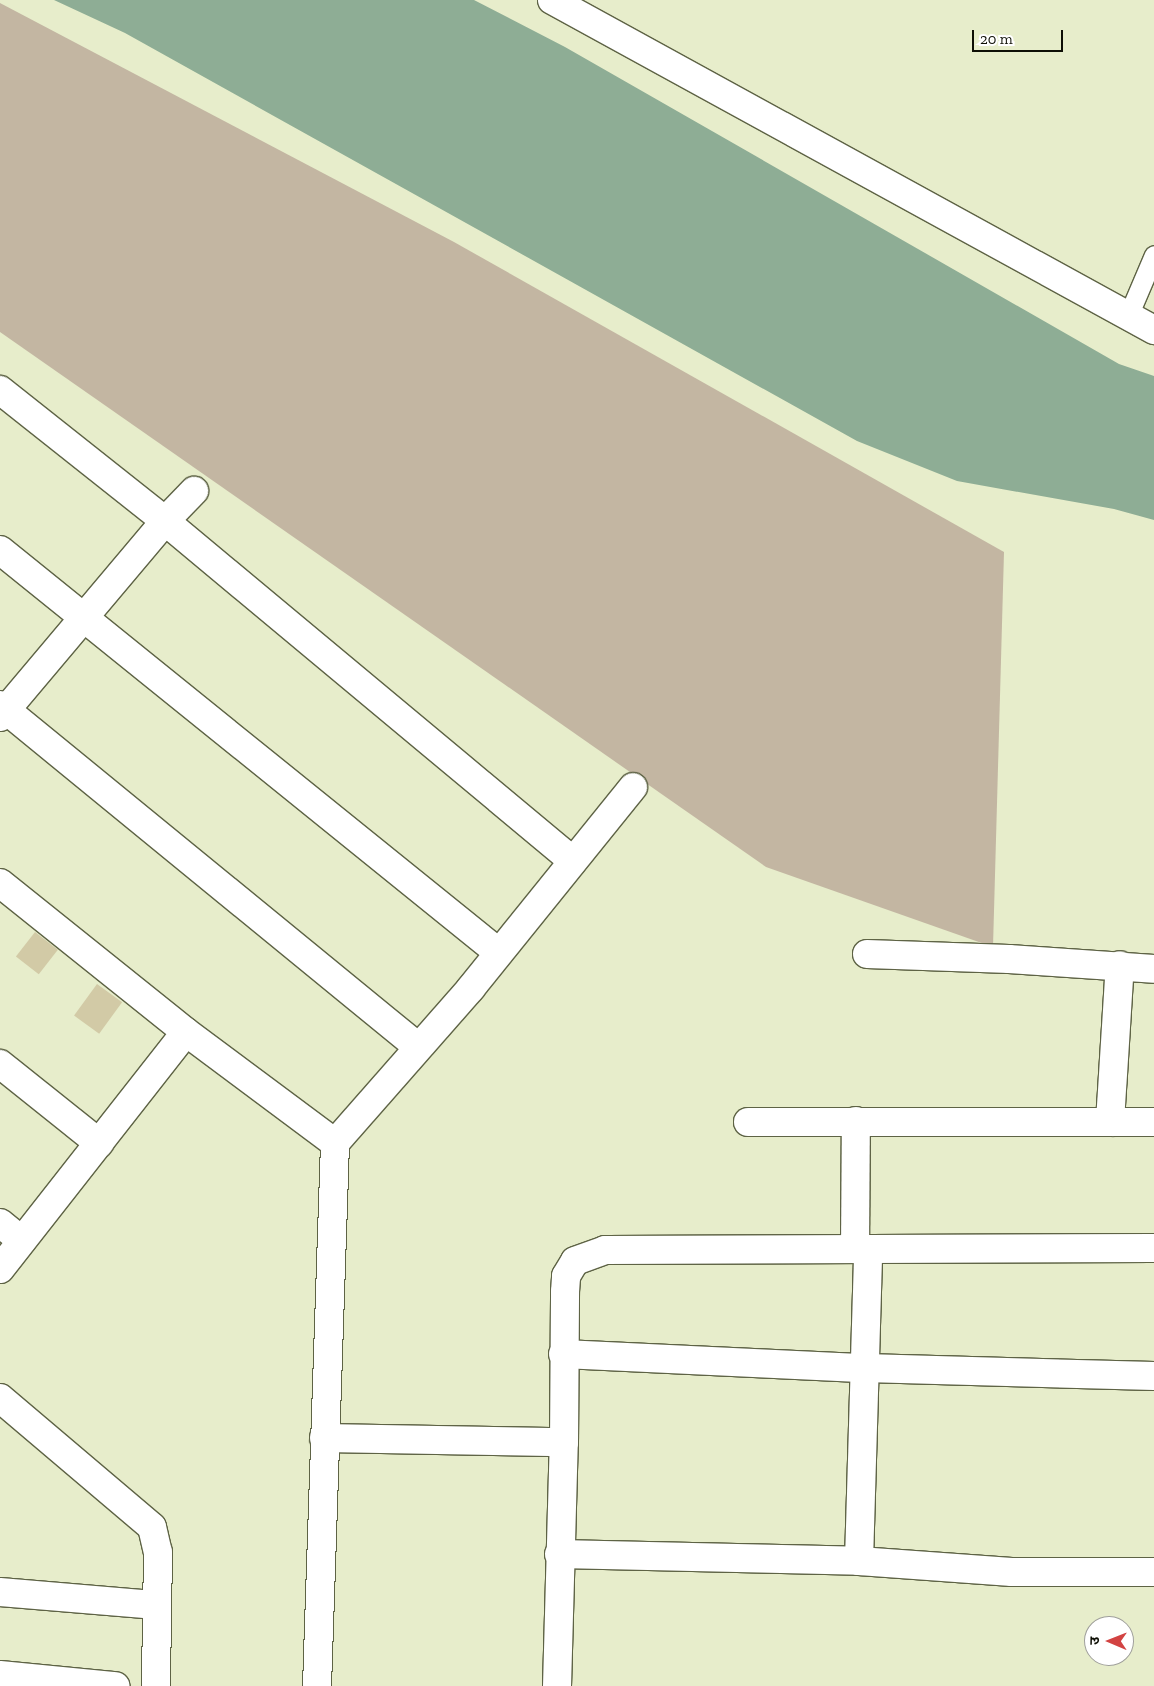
<!DOCTYPE html>
<html>
<head>
<meta charset="utf-8">
<style>
	body { margin:0 }
	#map { position:relative; width:1154px; height:1686px; overflow:hidden; background:#e7edcb; font-family:"Zilla Slab","Noto Sans Devanagari",serif }
	div>[style] { position:absolute }
	.green>* { inset:0; background:#c3b6a2 }
	.water>* { inset:0; background:#8ead95 }
	.building>* { inset:0; background:#d2caa6; transform-origin:0 0 }
	.roads { filter:drop-shadow(1px 0 #5e6345) drop-shadow(-1px 0 #5e6345) drop-shadow(0 1px #5e6345) drop-shadow(0 -1px #5e6345) }
	.service>* { height:19px; margin:-9.5px; padding:0 9.5px; transform-origin:9.5px; border-radius:9.5px; background:#fff }
	.minor>* { height:28px; margin:-14px; padding:0 14px; transform-origin:14px; border-radius:14px; background:#fff }
	span { translate:-50% -50%; white-space:nowrap; text-align:center; line-height:1.15; -webkit-text-stroke:4.5px #fff; paint-order:stroke }
	.north { position:absolute; left:1084px; top:1616px; width:50px; height:50px; box-sizing:border-box; background:#fff; border:1px solid #9f9f9b; border-radius:50%; rotate:271deg; font-size:14px; font-weight:700; line-height:20px; text-align:center; color:#0e0f05 }
	.north::after { content:''; display:block; margin:auto; width:18px; height:22px; background:#d24342; clip-path:polygon(50% 0,100% 100%,50% 72%,0 100%) }
	.scale { position:absolute; left:972px; top:30px; width:91px; height:22px; box-sizing:border-box; border:2px solid #0e0f05; border-top:0; padding-left:6px; font-size:15px; line-height:18px; white-space:nowrap; color:#0e0f05; -webkit-text-stroke:4px #fff; paint-order:stroke }
</style>
</head>
<body>
<div id="map">
	<div class="green">
		<i style="clip-path:polygon(0 3px,454px 242px,1004px 552px,993px 947px,766px 867px,0 332px)"></i>
	</div>
	<div class="water">
		<i style="clip-path:polygon(54px 0,474px 0,565px 47px,1119px 364px,1154px 376px,1154px 520px,1114px 509px,957px 481px,857px 441px,125px 33px)"></i>
	</div>
	<div class="building">
		<i style="left:35px;top:932px;width:29px;height:31px;rotate:38deg"></i>
		<i style="left:97px;top:984px;width:31px;height:39px;rotate:36deg"></i>
	</div>
	<div class="roads">
		<div class="service">
			<i style="left:1128px;top:316px;width:66px;rotate:-66.9deg"></i>
		</div>
		<div class="minor">
			<i style="left:552px;top:0;width:687px;rotate:28.73deg"></i>
			<i style="left:0;top:390px;width:211px;rotate:38.4deg"></i>
			<i style="left:165px;top:521px;width:531px;rotate:39.81deg"></i>
			<i style="left:0;top:550px;width:640px;rotate:38.91deg"></i>
			<i style="left:0;top:705px;width:540px;rotate:39.29deg"></i>
			<i style="left:0;top:717px;width:256px;rotate:-49.9deg"></i>
			<i style="left:165px;top:521px;width:42px;rotate:-46deg"></i>
			<i style="left:0;top:883px;width:238px;rotate:38.7deg"></i>
			<i style="left:186px;top:1032px;width:186px;rotate:36.7deg"></i>
			<i style="left:867px;top:954px;width:142px;rotate:2deg"></i>
			<i style="left:1009px;top:959px;width:145px;rotate:3.9deg"></i>
			<i style="left:0;top:1064px;width:127px;rotate:38.6deg"></i>
			<i style="left:748px;top:1122px;width:406px"></i>
			<i style="left:1110px;top:1122px;width:157px;rotate:-86.4deg"></i>
			<i style="left:0;top:1223px;width:28px;rotate:39deg"></i>
			<i style="left:855px;top:1249px;width:128px;rotate:-89.6deg"></i>
			<i style="left:0;top:1269px;width:301px;rotate:-51.9deg"></i>
			<i style="left:563px;top:1354px;width:302px;rotate:2.7deg"></i>
			<i style="left:865px;top:1368px;width:289px;rotate:1.6deg"></i>
			<i style="left:0;top:1398px;width:199px;rotate:40.3deg"></i>
			<i style="left:152px;top:1527px;width:26px;rotate:77deg"></i>
			<i style="left:158px;top:1552px;width:134px;rotate:90.9deg"></i>
			<i style="left:324px;top:1438px;width:240px;rotate:1deg"></i>
			<i style="left:559px;top:1554px;width:300px;rotate:1.3deg"></i>
			<i style="left:859px;top:1561px;width:153px;rotate:4.1deg"></i>
			<i style="left:1012px;top:1572px;width:142px"></i>
			<i style="left:859px;top:1561px;width:312px;rotate:-88.3deg"></i>
			<i style="left:0;top:1592px;width:157px;rotate:4.8deg"></i>
			<i style="left:0;top:1675px;width:116px;rotate:5.5deg"></i>
			<i style="left:317px;top:1686px;width:543px;rotate:-88.1deg"></i>
			<i style="left:335px;top:1143px;width:206px;rotate:-48.7deg"></i>
			<i style="left:471px;top:988px;width:258px;rotate:-51.1deg"></i>
			<i style="left:557px;top:1686px;width:244px;rotate:-88.4deg"></i>
			<i style="left:564px;top:1442px;width:150px;rotate:-89.6deg"></i>
			<i style="left:565px;top:1292px;width:16px;rotate:-86deg"></i>
			<i style="left:566px;top:1276px;width:17px;rotate:-59deg"></i>
			<i style="left:575px;top:1261px;width:32px;rotate:-20deg"></i>
			<i style="left:605px;top:1250px;width:549px;rotate:-0.21deg"></i>
		</div>
	</div>
	<div class="north">उ</div>
	<div class="scale">20 m</div>
</div>
</body>
</html>
